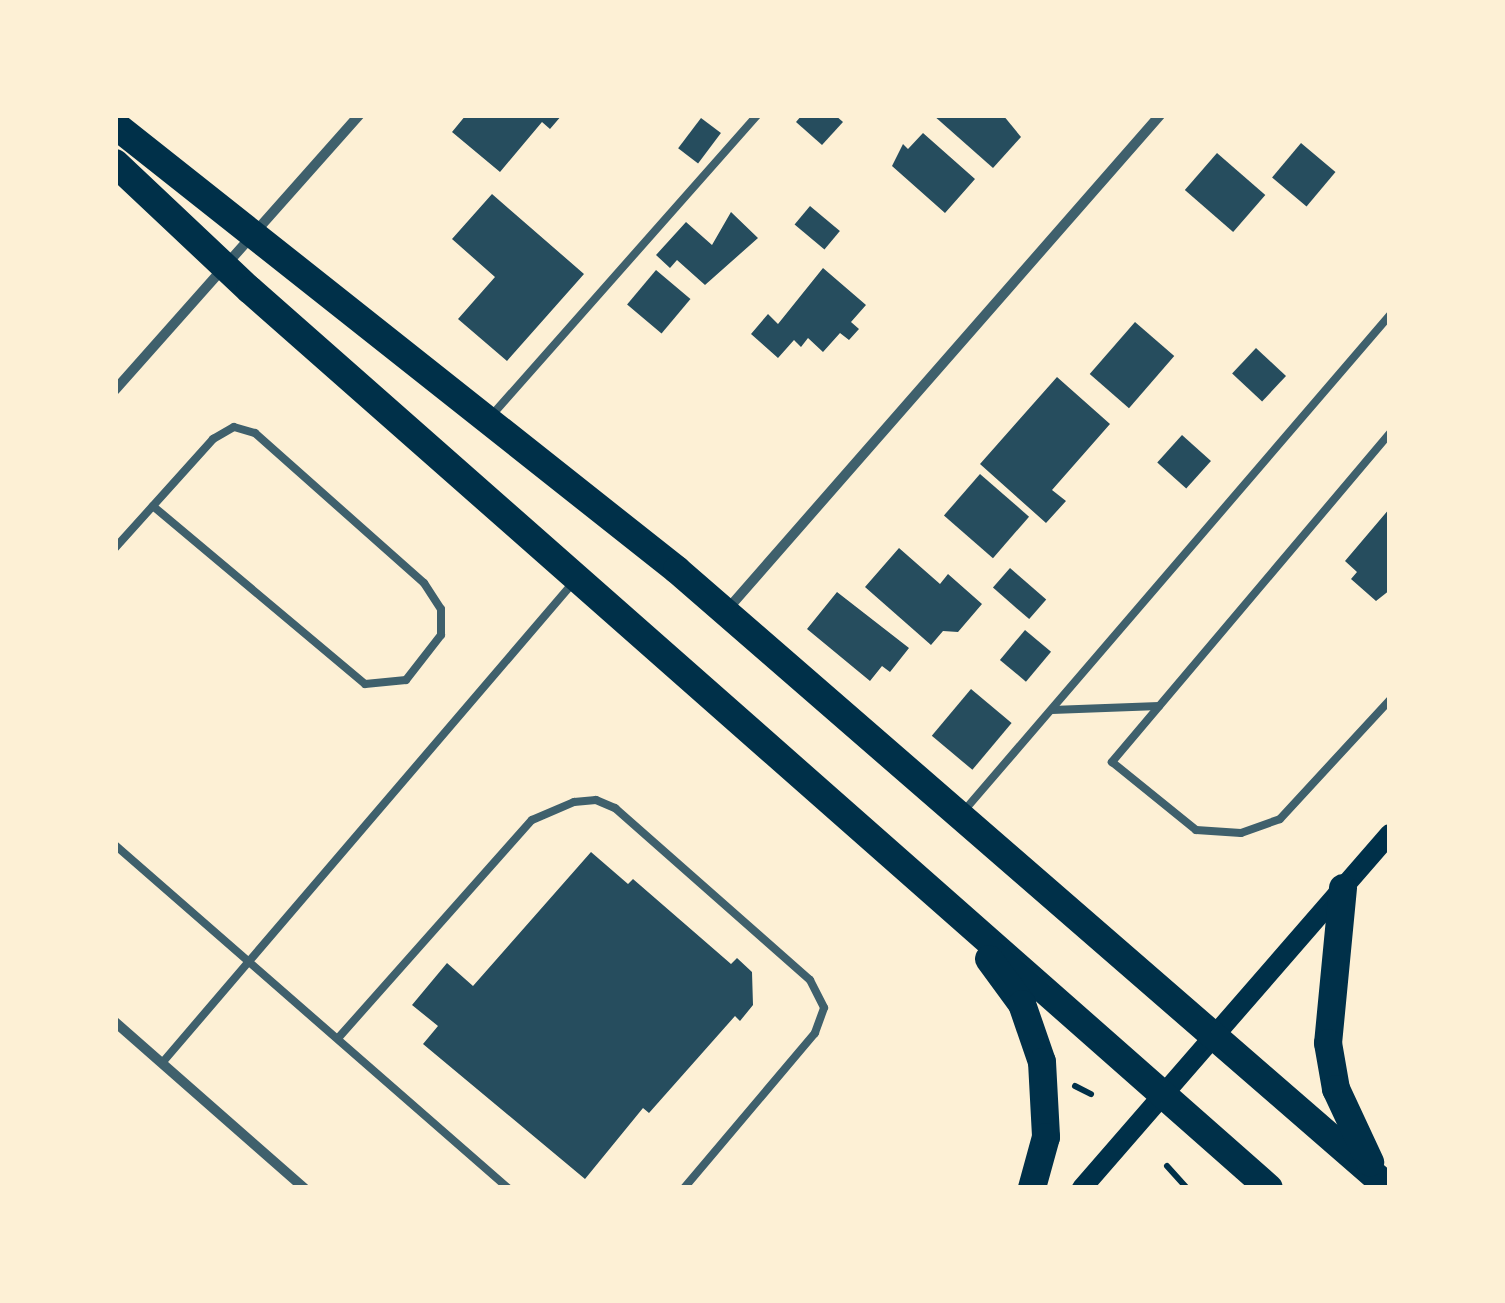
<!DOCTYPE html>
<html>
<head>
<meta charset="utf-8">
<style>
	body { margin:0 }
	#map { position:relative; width:1505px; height:1303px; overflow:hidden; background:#fdf0d5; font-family:Inter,sans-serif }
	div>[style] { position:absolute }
	.building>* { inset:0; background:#264d5e; transform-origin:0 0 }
	.path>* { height:6px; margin:-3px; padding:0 3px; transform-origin:3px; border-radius:3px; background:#003049 }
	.service>* { height:8px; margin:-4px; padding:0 4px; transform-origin:4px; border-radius:4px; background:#3f606c }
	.minor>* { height:10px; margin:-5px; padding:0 5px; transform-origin:5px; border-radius:5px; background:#3f606c }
	.secondary>* { height:20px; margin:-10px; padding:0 10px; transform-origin:10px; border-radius:10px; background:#003049 }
	.trunk>* { height:28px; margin:-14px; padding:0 14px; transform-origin:14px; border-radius:14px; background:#003049 }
	span { translate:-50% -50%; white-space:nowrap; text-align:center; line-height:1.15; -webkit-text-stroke:10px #fdf0d5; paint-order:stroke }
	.frame { position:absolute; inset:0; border:118px solid #fdf0d5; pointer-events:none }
</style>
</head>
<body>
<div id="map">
	<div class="building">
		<i style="clip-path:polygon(466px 115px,562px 115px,550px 129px,542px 122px,500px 172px,452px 132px)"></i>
		<i style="clip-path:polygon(802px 115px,835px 115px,843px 122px,822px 145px,796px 122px)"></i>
		<i style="clip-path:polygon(933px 115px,1003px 115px,1021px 137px,993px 168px)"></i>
		<i style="left:701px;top:118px;width:25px;height:38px;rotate:37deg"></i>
		<i style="clip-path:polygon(923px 133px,975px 179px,945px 213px,892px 166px,903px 144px,908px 149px)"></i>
		<i style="left:1301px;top:143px;width:45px;height:45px;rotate:40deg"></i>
		<i style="left:1217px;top:153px;width:64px;height:49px;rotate:41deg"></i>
		<i style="clip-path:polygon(492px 194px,584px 274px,507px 361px,458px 319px,495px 277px,452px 239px)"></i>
		<i style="left:810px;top:206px;width:39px;height:24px;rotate:40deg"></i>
		<i style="clip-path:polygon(731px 212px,758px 238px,705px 285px,677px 260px,670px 268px,656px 255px,686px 222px,712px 245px)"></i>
		<i style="clip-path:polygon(823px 268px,866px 305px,851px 322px,859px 329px,849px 340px,840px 333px,823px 352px,808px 338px,801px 347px,794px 340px,778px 358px,751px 334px,768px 314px,778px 324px)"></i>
		<i style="left:656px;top:270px;width:45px;height:45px;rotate:40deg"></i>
		<i style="left:1135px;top:322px;width:52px;height:69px;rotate:41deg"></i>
		<i style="left:1256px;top:348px;width:41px;height:35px;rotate:43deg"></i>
		<i style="clip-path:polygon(1057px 377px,1110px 424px,1052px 490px,1066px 501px,1046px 523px,980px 464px)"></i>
		<i style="left:1182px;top:435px;width:39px;height:37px;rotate:42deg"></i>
		<i style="left:980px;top:474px;width:65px;height:55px;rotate:41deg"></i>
		<i style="clip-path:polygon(1390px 508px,1390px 590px,1376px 601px,1351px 579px,1357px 572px,1345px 561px)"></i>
		<i style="clip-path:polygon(899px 548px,940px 584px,948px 574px,982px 604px,958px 632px,943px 631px,931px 645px,865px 587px)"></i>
		<i style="left:1010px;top:568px;width:48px;height:26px;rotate:41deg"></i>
		<i style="clip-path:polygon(837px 592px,909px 648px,890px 672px,882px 666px,870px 681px,807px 629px)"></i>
		<i style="left:1025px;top:630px;width:34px;height:39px;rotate:40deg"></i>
		<i style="left:971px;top:689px;width:53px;height:61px;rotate:40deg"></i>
		<i style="clip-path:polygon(591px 852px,628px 884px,633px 879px,731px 964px,737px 958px,752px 972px,753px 1005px,740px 1021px,735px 1016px,649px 1113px,643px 1108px,585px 1179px,423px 1044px,438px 1026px,412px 1005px,447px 963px,473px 986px)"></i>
	</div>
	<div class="path">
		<i style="left:1075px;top:1086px;width:18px;rotate:27deg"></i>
		<i style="left:1167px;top:1166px;width:30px;rotate:48deg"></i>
	</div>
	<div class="service">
		<i style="left:492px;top:415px;width:400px;rotate:-48.5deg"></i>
		<i style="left:1390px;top:433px;width:431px;rotate:130.2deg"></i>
		<i style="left:1112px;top:762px;width:108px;rotate:39deg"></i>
		<i style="left:1196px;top:830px;width:45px;rotate:3.8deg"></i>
		<i style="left:1241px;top:833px;width:41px;rotate:-19.7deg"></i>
		<i style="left:1280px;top:819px;width:162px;rotate:-47.3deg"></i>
		<i style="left:115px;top:548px;width:147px;rotate:-48deg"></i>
		<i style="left:213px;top:439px;width:24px;rotate:-30deg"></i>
		<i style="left:234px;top:427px;width:22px;rotate:16deg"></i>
		<i style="left:255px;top:433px;width:226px;rotate:41.6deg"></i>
		<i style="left:424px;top:583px;width:31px;rotate:57deg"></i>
		<i style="left:441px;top:609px;width:26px;rotate:90deg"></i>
		<i style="left:441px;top:635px;width:57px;rotate:127.9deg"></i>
		<i style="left:406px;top:680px;width:41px;rotate:174.4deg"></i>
		<i style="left:365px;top:684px;width:277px;rotate:-140deg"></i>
		<i style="left:1052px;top:710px;width:107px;rotate:-2.1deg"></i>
		<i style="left:963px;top:812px;width:655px;rotate:-49.33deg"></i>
		<i style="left:115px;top:845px;width:522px;rotate:41.11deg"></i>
		<i style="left:340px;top:1036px;width:289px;rotate:-48.4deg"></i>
		<i style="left:532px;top:820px;width:46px;rotate:-23.2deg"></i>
		<i style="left:574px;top:802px;width:22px;rotate:-5deg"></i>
		<i style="left:596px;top:800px;width:21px;rotate:23deg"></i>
		<i style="left:615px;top:808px;width:260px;rotate:41.4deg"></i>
		<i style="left:810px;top:980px;width:31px;rotate:63deg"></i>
		<i style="left:824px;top:1008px;width:27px;rotate:110deg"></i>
		<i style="left:815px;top:1033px;width:203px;rotate:130.2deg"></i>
		<i style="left:162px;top:1063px;width:631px;rotate:-49.44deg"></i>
	</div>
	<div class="minor">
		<i style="left:115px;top:390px;width:368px;rotate:-48.4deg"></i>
		<i style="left:726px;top:611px;width:659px;rotate:-48.81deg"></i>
		<i style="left:115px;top:1022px;width:252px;rotate:41.3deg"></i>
	</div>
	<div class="secondary">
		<i style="left:1082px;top:1188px;width:469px;rotate:-49deg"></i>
	</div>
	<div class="trunk">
		<i style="left:115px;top:125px;width:717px;rotate:38.37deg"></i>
		<i style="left:677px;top:570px;width:943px;rotate:40.96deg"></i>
		<i style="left:115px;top:163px;width:185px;rotate:43.3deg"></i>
		<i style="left:250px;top:290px;width:1358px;rotate:41.39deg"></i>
		<i style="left:1343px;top:888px;width:156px;rotate:95.5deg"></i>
		<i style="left:1328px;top:1043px;width:47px;rotate:80.1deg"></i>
		<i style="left:1336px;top:1089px;width:81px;rotate:65deg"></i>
		<i style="left:989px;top:959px;width:56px;rotate:53.7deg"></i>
		<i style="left:1022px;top:1004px;width:61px;rotate:71deg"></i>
		<i style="left:1042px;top:1062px;width:75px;rotate:86.9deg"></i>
		<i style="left:1046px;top:1137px;width:53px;rotate:105.4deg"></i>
	</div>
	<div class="frame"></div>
</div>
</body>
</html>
